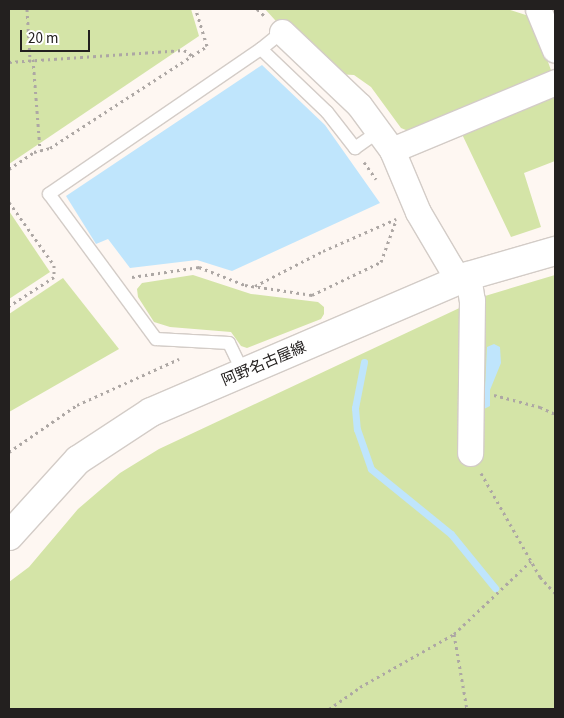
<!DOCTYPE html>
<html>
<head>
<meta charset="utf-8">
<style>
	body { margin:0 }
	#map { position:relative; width:564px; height:718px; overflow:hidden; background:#fef7f2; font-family:"Source Sans 3","Noto Sans JP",sans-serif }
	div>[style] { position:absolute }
	.green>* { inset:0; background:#d4e4a7 }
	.water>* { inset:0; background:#bfe5fc }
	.stream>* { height:7px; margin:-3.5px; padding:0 3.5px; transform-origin:3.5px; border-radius:3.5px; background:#bfe5fc }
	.path>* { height:3px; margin-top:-1.5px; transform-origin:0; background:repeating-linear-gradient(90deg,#ada7a4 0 2.5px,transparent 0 6.5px) }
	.roads { filter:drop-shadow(1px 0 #d3ccc7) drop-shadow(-1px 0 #d3ccc7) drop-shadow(0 1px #d3ccc7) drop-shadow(0 -1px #d3ccc7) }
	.lane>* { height:12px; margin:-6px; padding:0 6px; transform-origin:6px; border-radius:6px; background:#fff }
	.street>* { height:25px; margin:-12.5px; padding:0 12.5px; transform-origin:12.5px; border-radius:12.5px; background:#fff }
	.secondary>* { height:28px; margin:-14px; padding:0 14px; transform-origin:14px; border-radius:14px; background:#fff }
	span { translate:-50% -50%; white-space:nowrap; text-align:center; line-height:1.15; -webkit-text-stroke:5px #fff; paint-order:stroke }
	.street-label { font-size:15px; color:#23201f }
	.frame { position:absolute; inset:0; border:10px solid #23201f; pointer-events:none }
	.scale { position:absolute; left:20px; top:30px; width:70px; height:22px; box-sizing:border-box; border:2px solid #23201f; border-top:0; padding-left:6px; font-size:15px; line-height:18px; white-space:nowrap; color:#23201f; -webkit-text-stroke:4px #fff; paint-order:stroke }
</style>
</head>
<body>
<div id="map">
	<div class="green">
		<i style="clip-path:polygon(9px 9px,191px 9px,199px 36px,9px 164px)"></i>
		<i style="clip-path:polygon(265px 9px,507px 9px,532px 17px,552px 73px,413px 133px,401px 128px,371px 87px,354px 75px,335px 74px,284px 30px)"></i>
		<i style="clip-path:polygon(555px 89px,555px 161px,524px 173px,541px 227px,511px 237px,460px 130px)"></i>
		<i style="clip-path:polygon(9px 211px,50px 272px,9px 299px)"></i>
		<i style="clip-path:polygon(193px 275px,251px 294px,318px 302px,324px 307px,324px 314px,321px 319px,247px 348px,241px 346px,231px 332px,170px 327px,154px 322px,138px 297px,137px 289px,142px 283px)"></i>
		<i style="clip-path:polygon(555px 275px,555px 709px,9px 709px,9px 582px,29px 567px,78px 509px,120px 473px,159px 449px,485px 296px)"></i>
		<i style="clip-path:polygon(63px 278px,119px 349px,9px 412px,9px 314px)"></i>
	</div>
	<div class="water">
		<i style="clip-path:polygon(262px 65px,325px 125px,380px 203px,232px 271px,197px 260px,130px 268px,108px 239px,96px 244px,66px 196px)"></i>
		<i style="clip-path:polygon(494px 344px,500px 347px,501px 363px,490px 390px,490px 406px,484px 409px,487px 347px)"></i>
	</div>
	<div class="stream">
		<i style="left:364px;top:362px;width:47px;rotate:101.1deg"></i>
		<i style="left:355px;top:408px;width:21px;rotate:85deg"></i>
		<i style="left:357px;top:429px;width:42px;rotate:70.7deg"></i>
		<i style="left:371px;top:469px;width:103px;rotate:39.1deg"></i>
		<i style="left:451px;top:534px;width:70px;rotate:50.8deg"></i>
	</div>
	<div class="path">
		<i style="left:27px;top:9px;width:50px;rotate:86.6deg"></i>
		<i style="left:257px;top:9px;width:12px;rotate:42deg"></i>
		<i style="left:33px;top:59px;width:91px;rotate:85.6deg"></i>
		<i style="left:9px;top:62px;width:175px;rotate:-3.9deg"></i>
		<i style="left:184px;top:50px;width:11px;rotate:34deg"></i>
		<i style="left:364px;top:162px;width:21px;rotate:55deg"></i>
		<i style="left:9px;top:169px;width:30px;rotate:-34deg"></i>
		<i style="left:34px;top:152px;width:16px;rotate:-14deg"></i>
		<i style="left:50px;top:148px;width:187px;rotate:-33deg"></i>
		<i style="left:207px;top:46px;width:39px;rotate:-107deg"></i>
		<i style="left:9px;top:202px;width:77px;rotate:54.5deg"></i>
		<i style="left:54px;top:265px;width:12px;rotate:90deg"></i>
		<i style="left:54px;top:277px;width:54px;rotate:147.2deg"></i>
		<i style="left:132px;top:277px;width:68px;rotate:-8.5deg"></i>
		<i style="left:199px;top:267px;width:49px;rotate:21.4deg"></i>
		<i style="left:245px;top:285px;width:68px;rotate:8.5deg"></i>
		<i style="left:312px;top:295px;width:76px;rotate:-25.6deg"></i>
		<i style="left:381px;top:262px;width:45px;rotate:-70.3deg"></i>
		<i style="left:255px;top:286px;width:76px;rotate:-27.2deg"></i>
		<i style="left:323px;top:251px;width:80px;rotate:-23.7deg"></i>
		<i style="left:494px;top:395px;width:48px;rotate:14.6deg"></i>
		<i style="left:540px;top:407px;width:17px;rotate:25deg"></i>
		<i style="left:9px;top:452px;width:83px;rotate:-34.7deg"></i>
		<i style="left:77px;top:405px;width:112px;rotate:-24.3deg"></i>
		<i style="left:481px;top:473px;width:120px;rotate:60.4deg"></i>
		<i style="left:540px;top:577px;width:22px;rotate:47deg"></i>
		<i style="left:454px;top:634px;width:76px;rotate:80.2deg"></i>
		<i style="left:329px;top:709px;width:38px;rotate:-35deg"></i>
		<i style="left:360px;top:687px;width:108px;rotate:-29.4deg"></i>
		<i style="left:454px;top:634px;width:106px;rotate:-43.5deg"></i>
	</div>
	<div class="roads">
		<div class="lane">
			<i style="left:282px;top:32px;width:27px;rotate:141deg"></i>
			<i style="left:261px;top:49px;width:91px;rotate:43.7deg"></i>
			<i style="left:327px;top:112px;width:46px;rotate:52.1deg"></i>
			<i style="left:355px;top:148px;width:28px;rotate:-35deg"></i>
			<i style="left:243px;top:372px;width:32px;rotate:-116deg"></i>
			<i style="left:229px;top:343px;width:73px;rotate:-176.9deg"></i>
			<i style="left:156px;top:339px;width:180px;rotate:-126.4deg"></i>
			<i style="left:49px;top:194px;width:257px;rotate:-34.4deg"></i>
		</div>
		<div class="street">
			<i style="left:538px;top:9px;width:44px;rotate:67.5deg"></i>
			<i style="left:282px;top:32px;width:106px;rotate:43.5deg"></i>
			<i style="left:359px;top:105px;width:56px;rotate:53.7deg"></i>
			<i style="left:468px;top:276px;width:24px;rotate:81deg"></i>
			<i style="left:472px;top:300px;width:153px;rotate:90.7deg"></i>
			<i style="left:456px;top:281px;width:14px;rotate:-111deg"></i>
			<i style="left:451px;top:268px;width:65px;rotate:-120.5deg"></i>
			<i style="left:418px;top:212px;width:67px;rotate:-112.8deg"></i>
			<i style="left:392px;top:150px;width:177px;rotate:-22.6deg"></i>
		</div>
		<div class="secondary">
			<i style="left:9px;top:536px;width:103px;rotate:-47.8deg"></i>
			<i style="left:78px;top:460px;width:87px;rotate:-33.3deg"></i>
			<i style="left:151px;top:412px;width:345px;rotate:-23.2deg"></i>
			<i style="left:468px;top:276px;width:91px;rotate:-16deg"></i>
		</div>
	</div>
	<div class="street-label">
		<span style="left:264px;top:364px;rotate:-23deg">阿野名古屋線</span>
	</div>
	<div class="frame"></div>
	<div class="scale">20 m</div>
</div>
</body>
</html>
